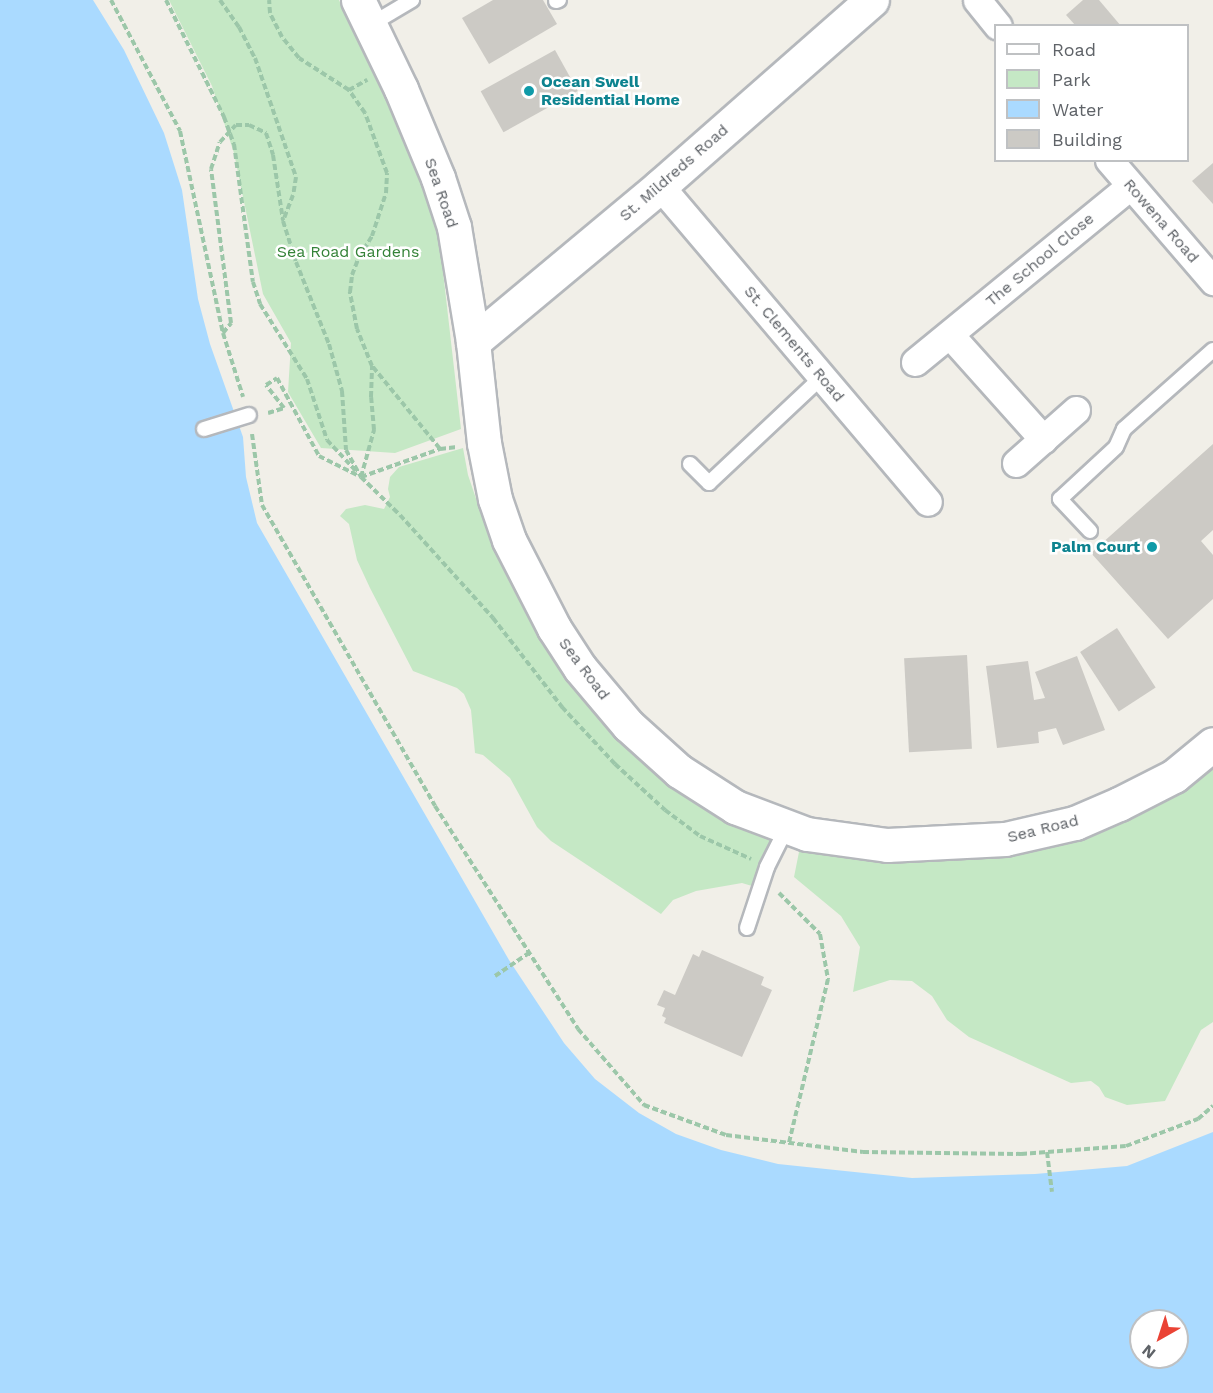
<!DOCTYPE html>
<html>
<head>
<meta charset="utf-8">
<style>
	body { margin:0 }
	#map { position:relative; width:1213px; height:1393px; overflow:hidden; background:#f1efe8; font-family:"Work Sans",sans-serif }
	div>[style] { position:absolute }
	.green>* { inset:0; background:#c5e8c5 }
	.water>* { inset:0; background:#aadaff }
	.building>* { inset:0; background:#cccac5; transform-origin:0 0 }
	.path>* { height:4px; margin-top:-2px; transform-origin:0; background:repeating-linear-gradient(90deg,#9cc7a9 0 6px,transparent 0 9px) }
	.roads { filter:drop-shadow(2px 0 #b5b8bc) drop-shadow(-2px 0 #b5b8bc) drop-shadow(0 2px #b5b8bc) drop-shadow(0 -2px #b5b8bc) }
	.lane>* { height:14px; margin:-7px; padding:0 7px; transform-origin:7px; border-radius:7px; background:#fff }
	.street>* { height:27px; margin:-13.5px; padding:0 13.5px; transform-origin:13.5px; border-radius:13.5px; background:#fff }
	.secondary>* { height:33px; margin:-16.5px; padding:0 16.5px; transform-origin:16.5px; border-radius:16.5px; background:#fff }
	.path-bridge>* { height:4px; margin-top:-2px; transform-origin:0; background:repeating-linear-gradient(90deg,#9cc7a9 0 6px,transparent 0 9px) }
	.dots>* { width:16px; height:16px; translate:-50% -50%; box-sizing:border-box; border:3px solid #fff; border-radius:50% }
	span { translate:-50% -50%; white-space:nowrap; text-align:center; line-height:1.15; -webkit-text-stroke:5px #fff; paint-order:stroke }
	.culture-label { font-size:16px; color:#0d838f; font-weight:700 }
	.left { translate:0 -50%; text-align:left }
	.right { translate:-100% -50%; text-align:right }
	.street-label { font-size:16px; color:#5f6368 }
	.park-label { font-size:16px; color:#348238 }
	.legend { position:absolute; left:994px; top:24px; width:195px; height:138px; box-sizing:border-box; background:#fff; border:2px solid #bfc1c3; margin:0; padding:8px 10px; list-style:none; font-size:18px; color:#5f6368 }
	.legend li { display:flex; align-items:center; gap:12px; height:30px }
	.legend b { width:30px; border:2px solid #bfc1c3 }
	.north { position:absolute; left:1129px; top:1309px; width:60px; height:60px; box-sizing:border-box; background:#fff; border:2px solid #bfc1c3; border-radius:50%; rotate:219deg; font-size:16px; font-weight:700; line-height:24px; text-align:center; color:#5f6368 }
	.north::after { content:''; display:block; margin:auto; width:21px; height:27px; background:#ea4335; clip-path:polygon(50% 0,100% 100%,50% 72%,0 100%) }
</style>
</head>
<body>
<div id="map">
	<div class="green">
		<i style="clip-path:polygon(169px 0,339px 0,397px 122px,438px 228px,461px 429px,395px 453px,321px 448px,288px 392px,291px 343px,263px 294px,234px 153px,212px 86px)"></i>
		<i style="clip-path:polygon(463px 448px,468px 475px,488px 534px,529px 611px,754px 831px,772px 839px,752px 886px,742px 883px,696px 891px,673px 900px,661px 914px,551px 841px,537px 827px,510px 778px,483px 755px,475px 753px,471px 710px,464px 694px,457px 688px,413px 671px,370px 588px,357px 560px,349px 524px,340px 516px,346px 509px,365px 505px,384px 509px,390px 497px,388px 489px,390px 477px,399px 467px)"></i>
		<i style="clip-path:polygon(1213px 759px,1213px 1022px,1201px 1030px,1165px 1101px,1127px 1105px,1105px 1097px,1099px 1087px,1091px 1081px,1071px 1083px,969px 1037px,947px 1020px,932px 996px,912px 981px,890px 980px,853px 992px,860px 947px,841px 916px,794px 877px,800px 847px,1011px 851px)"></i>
	</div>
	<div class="water">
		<i style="clip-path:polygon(evenodd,0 0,93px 0,124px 50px,164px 133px,182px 190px,198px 299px,210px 344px,243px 437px,246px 477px,257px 523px,509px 960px,564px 1043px,595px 1079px,639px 1113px,676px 1134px,721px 1150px,778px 1164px,912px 1178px,1035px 1174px,1127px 1166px,1213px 1132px,1213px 1393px,0 1393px,0 0,1141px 1321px,1177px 1321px,1177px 1357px,1141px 1357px,1141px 1321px)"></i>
	</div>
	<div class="building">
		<i style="clip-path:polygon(493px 0,543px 0,557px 24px,489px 64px,462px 18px)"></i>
		<i style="clip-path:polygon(1083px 0,1099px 0,1121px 26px,1076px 26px,1066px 15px)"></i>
		<i style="left:555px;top:50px;width:47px;height:85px;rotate:61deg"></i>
		<i style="clip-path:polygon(1213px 163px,1213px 204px,1192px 181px)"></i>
		<i style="clip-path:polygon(1213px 444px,1213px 530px,1201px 541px,1213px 555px,1213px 599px,1168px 639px,1091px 553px)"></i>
		<i style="left:1117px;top:628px;width:71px;height:44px;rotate:57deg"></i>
		<i style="left:967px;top:655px;width:94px;height:63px;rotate:87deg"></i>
		<i style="clip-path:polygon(1077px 656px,1105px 730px,1063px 745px,1056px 728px,1038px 732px,1039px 743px,997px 748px,986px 666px,1028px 661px,1034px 700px,1045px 698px,1035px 672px)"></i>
		<i style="clip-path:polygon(702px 950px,764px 977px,761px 985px,772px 990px,742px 1057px,664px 1023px,666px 1018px,662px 1016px,665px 1008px,657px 1005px,664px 990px,675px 995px,693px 954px,699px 957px)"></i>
	</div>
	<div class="path">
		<i style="left:111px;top:0;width:148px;rotate:62.2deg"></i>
		<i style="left:180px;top:131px;width:207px;rotate:78deg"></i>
		<i style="left:223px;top:333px;width:67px;rotate:72.6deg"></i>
		<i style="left:166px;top:0;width:131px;rotate:63.6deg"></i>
		<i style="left:220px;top:0;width:33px;rotate:55deg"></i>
		<i style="left:239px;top:27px;width:35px;rotate:63deg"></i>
		<i style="left:255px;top:58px;width:126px;rotate:71deg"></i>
		<i style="left:296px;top:177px;width:18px;rotate:99deg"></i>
		<i style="left:293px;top:195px;width:28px;rotate:111deg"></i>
		<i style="left:283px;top:221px;width:43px;rotate:72.4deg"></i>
		<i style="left:296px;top:262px;width:88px;rotate:68.1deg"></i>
		<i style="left:329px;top:344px;width:49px;rotate:74.5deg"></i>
		<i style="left:342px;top:391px;width:59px;rotate:86.1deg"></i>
		<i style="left:346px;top:450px;width:31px;rotate:61deg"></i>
		<i style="left:361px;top:477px;width:54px;rotate:44.3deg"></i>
		<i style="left:400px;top:515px;width:139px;rotate:47.9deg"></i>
		<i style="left:493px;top:618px;width:113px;rotate:52.2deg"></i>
		<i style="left:562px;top:707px;width:78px;rotate:47.1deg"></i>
		<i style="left:615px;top:764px;width:68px;rotate:42.6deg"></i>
		<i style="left:665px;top:810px;width:44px;rotate:36.6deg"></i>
		<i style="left:700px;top:836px;width:56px;rotate:24.3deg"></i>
		<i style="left:349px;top:90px;width:21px;rotate:-29deg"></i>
		<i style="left:234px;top:144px;width:139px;rotate:82.2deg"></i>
		<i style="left:253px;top:282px;width:23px;rotate:72deg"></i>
		<i style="left:260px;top:304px;width:89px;rotate:57.9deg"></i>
		<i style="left:307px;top:379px;width:64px;rotate:71.8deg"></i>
		<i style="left:327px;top:440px;width:42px;rotate:46.9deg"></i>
		<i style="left:223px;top:333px;width:13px;rotate:-51deg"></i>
		<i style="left:231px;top:323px;width:155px;rotate:-97.4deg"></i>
		<i style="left:211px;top:169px;width:28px;rotate:-72deg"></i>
		<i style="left:220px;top:142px;width:23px;rotate:-47deg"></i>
		<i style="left:236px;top:125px;width:13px"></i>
		<i style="left:249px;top:125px;width:19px;rotate:25deg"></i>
		<i style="left:266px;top:133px;width:23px;rotate:72deg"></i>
		<i style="left:273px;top:155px;width:66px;rotate:81.3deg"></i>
		<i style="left:373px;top:367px;width:106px;rotate:50.7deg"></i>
		<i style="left:268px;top:413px;width:17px;rotate:-17deg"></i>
		<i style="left:284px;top:408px;width:29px;rotate:-128deg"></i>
		<i style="left:266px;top:385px;width:13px;rotate:-32deg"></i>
		<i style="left:277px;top:378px;width:89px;rotate:61.7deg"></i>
		<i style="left:319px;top:456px;width:47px;rotate:26.6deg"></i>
		<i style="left:361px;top:477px;width:49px;rotate:-74.5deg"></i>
		<i style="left:374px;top:430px;width:33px;rotate:-95deg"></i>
		<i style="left:371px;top:397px;width:31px;rotate:-88deg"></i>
		<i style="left:372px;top:366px;width:40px;rotate:-112deg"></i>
		<i style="left:357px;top:329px;width:38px;rotate:-101deg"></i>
		<i style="left:350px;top:292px;width:17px;rotate:-83deg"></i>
		<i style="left:352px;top:275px;width:19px;rotate:-69deg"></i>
		<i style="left:359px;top:257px;width:25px;rotate:-58deg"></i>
		<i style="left:372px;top:236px;width:45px;rotate:-72deg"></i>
		<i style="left:386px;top:193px;width:20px;rotate:-87deg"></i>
		<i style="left:387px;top:173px;width:64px;rotate:-110.1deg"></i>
		<i style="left:365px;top:113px;width:28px;rotate:-125deg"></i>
		<i style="left:349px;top:90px;width:59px;rotate:-147.4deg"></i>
		<i style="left:299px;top:58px;width:27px;rotate:-129deg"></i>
		<i style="left:282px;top:37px;width:27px;rotate:-117deg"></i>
		<i style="left:270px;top:13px;width:13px;rotate:-94deg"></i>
		<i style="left:252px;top:434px;width:72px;rotate:82deg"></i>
		<i style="left:262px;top:505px;width:347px;rotate:60.1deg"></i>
		<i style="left:435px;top:806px;width:265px;rotate:57.3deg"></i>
		<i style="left:578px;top:1029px;width:101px;rotate:49deg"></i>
		<i style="left:644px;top:1105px;width:87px;rotate:20.1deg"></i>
		<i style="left:726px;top:1135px;width:138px;rotate:7.1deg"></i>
		<i style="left:863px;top:1152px;width:158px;rotate:0.7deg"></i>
		<i style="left:1021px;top:1154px;width:105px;rotate:-4.4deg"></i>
		<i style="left:1126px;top:1146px;width:77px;rotate:-20.6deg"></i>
		<i style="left:1198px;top:1119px;width:20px;rotate:-41deg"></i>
		<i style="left:361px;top:477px;width:84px;rotate:-19.5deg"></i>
		<i style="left:440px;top:449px;width:17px;rotate:-7deg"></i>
		<i style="left:779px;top:893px;width:58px;rotate:45deg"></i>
		<i style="left:820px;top:934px;width:46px;rotate:79.9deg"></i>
		<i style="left:828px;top:979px;width:169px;rotate:103.4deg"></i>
		<i style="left:495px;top:976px;width:41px;rotate:-34.1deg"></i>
		<i style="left:1047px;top:1152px;width:40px;rotate:82.9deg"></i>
	</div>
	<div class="roads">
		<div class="lane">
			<i style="left:556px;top:1px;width:3px;rotate:-18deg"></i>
			<i style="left:370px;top:25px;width:49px;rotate:-30.8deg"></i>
			<i style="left:204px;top:429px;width:47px;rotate:-17.3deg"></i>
			<i style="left:690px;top:464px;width:27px;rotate:45deg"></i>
			<i style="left:709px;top:483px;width:155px;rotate:-43.2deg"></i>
			<i style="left:1090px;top:531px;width:44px;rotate:-133.2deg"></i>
			<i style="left:1060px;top:499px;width:76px;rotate:-42.9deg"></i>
			<i style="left:1116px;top:447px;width:20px;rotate:-66deg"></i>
			<i style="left:1124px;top:429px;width:119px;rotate:-41.6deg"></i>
			<i style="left:747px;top:928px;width:64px;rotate:-71.8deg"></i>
			<i style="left:767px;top:867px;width:45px;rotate:-63.4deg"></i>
		</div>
		<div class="street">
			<i style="left:977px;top:0;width:33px;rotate:51deg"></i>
			<i style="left:1109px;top:160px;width:160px;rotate:49.3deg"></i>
			<i style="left:660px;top:186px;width:414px;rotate:49.7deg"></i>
			<i style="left:950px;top:335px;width:140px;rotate:48.2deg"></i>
			<i style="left:915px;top:362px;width:278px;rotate:-39.3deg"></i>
			<i style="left:1016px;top:463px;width:80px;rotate:-41.5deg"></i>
		</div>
		<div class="secondary">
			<i style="left:358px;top:0;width:99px;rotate:64.2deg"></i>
			<i style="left:401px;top:89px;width:96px;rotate:67.4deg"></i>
			<i style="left:438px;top:178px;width:52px;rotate:71.9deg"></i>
			<i style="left:454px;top:227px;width:117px;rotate:80.6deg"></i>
			<i style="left:473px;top:342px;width:102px;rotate:83.8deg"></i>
			<i style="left:484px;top:443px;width:57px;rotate:78.9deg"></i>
			<i style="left:495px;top:499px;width:43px;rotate:71.1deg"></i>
			<i style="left:509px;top:540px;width:99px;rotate:62.9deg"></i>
			<i style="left:554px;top:628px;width:48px;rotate:57deg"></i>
			<i style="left:580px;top:668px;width:75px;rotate:49.9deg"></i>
			<i style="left:628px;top:725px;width:69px;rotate:42deg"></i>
			<i style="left:679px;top:771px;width:67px;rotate:32.7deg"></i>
			<i style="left:735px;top:807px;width:77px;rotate:20.6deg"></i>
			<i style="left:807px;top:834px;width:81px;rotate:7.8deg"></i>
			<i style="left:887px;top:845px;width:118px;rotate:-2.9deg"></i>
			<i style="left:1005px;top:839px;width:72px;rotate:-12.9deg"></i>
			<i style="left:1075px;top:823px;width:48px;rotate:-23.4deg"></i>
			<i style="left:1119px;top:804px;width:62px;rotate:-27deg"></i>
			<i style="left:1174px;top:776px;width:50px;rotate:-39.4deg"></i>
			<i style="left:473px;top:342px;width:244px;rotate:-39.8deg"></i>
			<i style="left:660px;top:186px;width:282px;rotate:-41.3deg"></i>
		</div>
	</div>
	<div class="path-bridge">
		<i style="left:224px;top:117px;width:29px;rotate:70deg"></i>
	</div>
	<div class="dots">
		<i style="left:529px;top:91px;background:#0f9aa8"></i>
		<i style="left:1152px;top:547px;background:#0f9aa8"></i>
	</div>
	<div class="culture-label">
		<span class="left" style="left:541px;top:91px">Ocean Swell<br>Residential Home</span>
		<span class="right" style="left:1140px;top:547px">Palm Court</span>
	</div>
	<div class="street-label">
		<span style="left:674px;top:173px;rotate:-41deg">St. Mildreds Road</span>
		<span style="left:441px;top:193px;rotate:71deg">Sea Road</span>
		<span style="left:1161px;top:221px;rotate:49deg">Rowena Road</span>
		<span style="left:1040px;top:260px;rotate:-40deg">The School Close</span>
		<span style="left:794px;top:344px;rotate:50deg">St. Clements Road</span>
		<span style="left:584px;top:669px;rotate:53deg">Sea Road</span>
		<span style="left:1043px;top:829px;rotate:-14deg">Sea Road</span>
	</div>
	<div class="park-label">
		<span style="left:348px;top:252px">Sea Road Gardens</span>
	</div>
	<ul class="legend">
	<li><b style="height:8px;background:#fff"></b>Road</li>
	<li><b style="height:16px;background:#c5e8c5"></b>Park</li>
	<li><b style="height:16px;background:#aadaff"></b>Water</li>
	<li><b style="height:16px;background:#cccac5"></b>Building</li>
	</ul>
	<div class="north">N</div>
</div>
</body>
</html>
